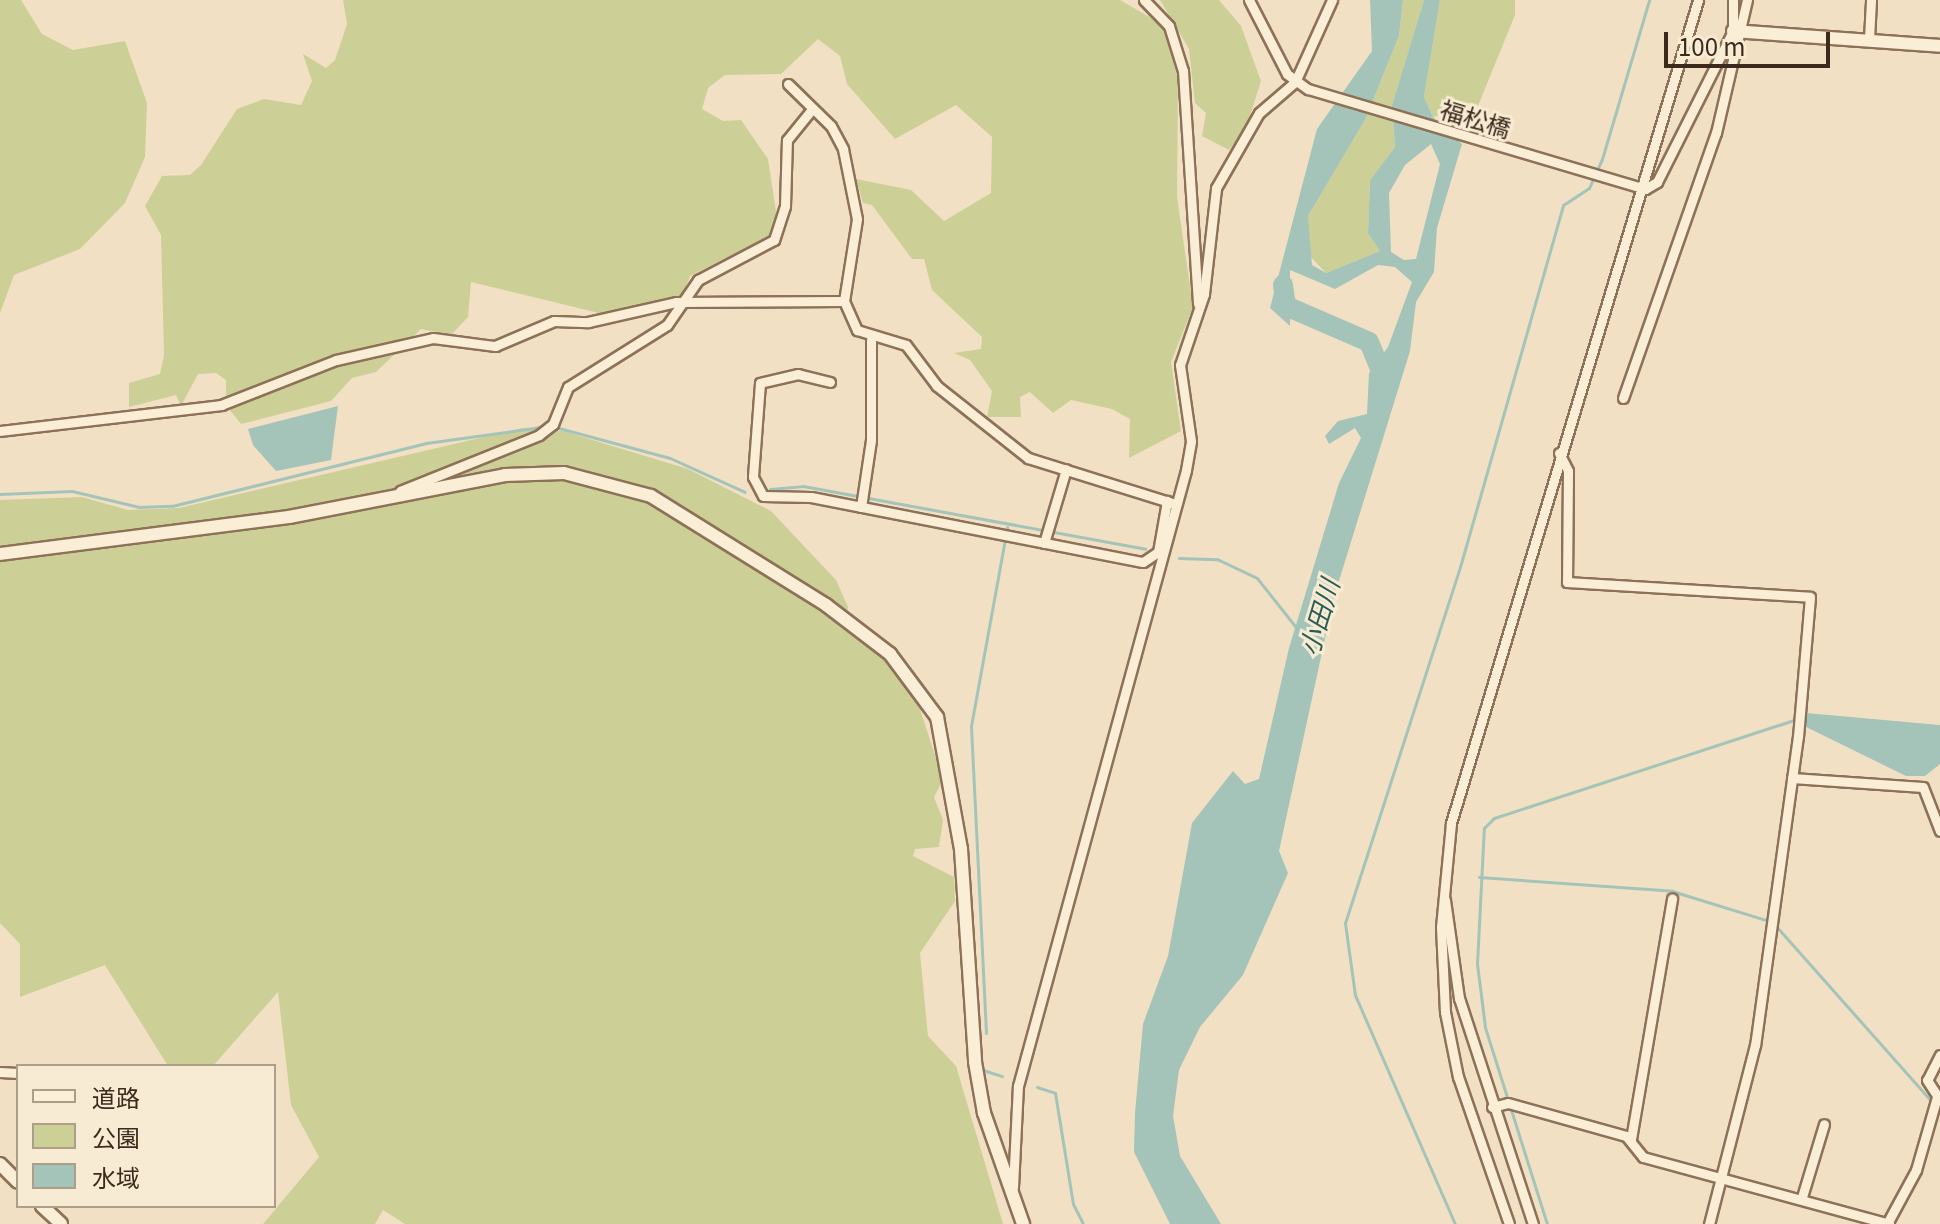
<!DOCTYPE html>
<html>
<head>
<meta charset="utf-8">
<style>
	body { margin:0 }
	#map { position:relative; width:1940px; height:1224px; overflow:hidden; background:#f1e0c3; font-family:Georgia,"Noto Sans JP",serif }
	div>[style] { position:absolute }
	.green>* { inset:0; background:#cdd096 }
	.water>* { inset:0; background:#a5c4b9 }
	.stream>* { height:3px; margin:-1.5px; padding:0 1.5px; transform-origin:1.5px; border-radius:1.5px; background:#a5c4b9 }
	.river>* { height:20px; margin:-10px; padding:0 10px; transform-origin:10px; border-radius:10px; background:#a5c4b9 }
	.roads { filter:drop-shadow(2px 0 #8d7158) drop-shadow(-2px 0 #8d7158) drop-shadow(0 2px #8d7158) drop-shadow(0 -2px #8d7158) }
	.street>* { height:9px; margin:-4.5px; padding:0 4.5px; transform-origin:4.5px; border-radius:4.5px; background:#fbeed7 }
	.secondary>* { height:12px; margin:-6px; padding:0 6px; transform-origin:6px; border-radius:6px; background:#fbeed7 }
	span { translate:-50% -50%; white-space:nowrap; text-align:center; line-height:1.15; -webkit-text-stroke:6px #f8ebd3; paint-order:stroke }
	.street-label { font-size:24px; color:#3c2a1d }
	.water-label { font-size:26px; color:#2b5d56; font-style:italic }
	.legend { position:absolute; left:16px; top:1064px; width:260px; height:144px; box-sizing:border-box; background:#f8ebd3; border:2px solid #ad9e8a; margin:0; padding:10px 14px; list-style:none; font-size:24px; color:#3c2a1d }
	.legend li { display:flex; align-items:center; gap:16px; height:40px }
	.legend b { width:40px; border:2px solid #ad9e8a }
	.scale { position:absolute; left:1664px; top:32px; width:166px; height:36px; box-sizing:border-box; border:4px solid #3c2a1d; border-top:0; padding-left:10px; font-size:24px; line-height:28px; white-space:nowrap; color:#3c2a1d; -webkit-text-stroke:6px #f8ebd3; paint-order:stroke }
</style>
</head>
<body>
<div id="map">
	<div class="green">
		<i style="clip-path:polygon(0 0,21px 0,42px 34px,73px 50px,125px 41px,147px 103px,145px 157px,125px 203px,80px 249px,14px 275px,0 313px)"></i>
		<i style="clip-path:polygon(343px 0,1120px 0,1163px 25px,1178px 79px,1177px 197px,1193px 307px,1171px 362px,1181px 431px,1129px 458px,1130px 419px,1112px 409px,1071px 400px,1053px 413px,1030px 392px,1020px 397px,1021px 417px,987px 417px,992px 391px,970px 360px,954px 353px,981px 349px,982px 337px,932px 290px,924px 259px,912px 259px,872px 205px,863px 203px,856px 179px,911px 190px,944px 221px,991px 193px,992px 137px,956px 105px,895px 139px,847px 84px,840px 56px,818px 39px,781px 74px,725px 75px,708px 88px,702px 109px,723px 121px,741px 120px,768px 159px,779px 231px,690px 276px,680px 302px,628px 320px,471px 282px,468px 317px,451px 335px,421px 329px,376px 372px,352px 378px,331px 401px,241px 424px,226px 405px,226px 380px,216px 373px,198px 374px,181px 406px,176px 395px,129px 407px,129px 383px,160px 374px,164px 355px,161px 235px,145px 206px,162px 176px,190px 175px,201px 165px,237px 109px,264px 99px,301px 105px,312px 81px,303px 54px,326px 68px,335px 60px,347px 24px)"></i>
		<i style="clip-path:polygon(1160px 0,1219px 0,1241px 26px,1261px 81px,1246px 128px,1229px 150px,1202px 136px,1206px 113px,1195px 103px,1189px 49px)"></i>
		<i style="clip-path:polygon(1403px 0,1424px 0,1392px 105px,1395px 147px,1370px 180px,1368px 232px,1380px 251px,1326px 273px,1308px 254px,1308px 216px,1365px 120px,1399px 36px)"></i>
		<i style="clip-path:polygon(1440px 0,1515px 0,1515px 15px,1478px 106px,1433px 117px,1424px 97px)"></i>
		<i style="clip-path:polygon(523px 428px,563px 431px,688px 469px,771px 511px,836px 580px,848px 607px,845px 630px,880px 655px,919px 706px,943px 780px,934px 797px,943px 820px,939px 847px,915px 849px,913px 856px,954px 877px,955px 901px,920px 953px,928px 1036px,956px 1066px,1003px 1224px,405px 1224px,383px 1210px,375px 1224px,263px 1224px,319px 1157px,291px 1105px,278px 992px,213px 1066px,168px 1066px,105px 965px,20px 997px,20px 944px,0 923px,0 500px,82px 497px,128px 510px,179px 508px)"></i>
	</div>
	<div class="water">
		<i style="clip-path:polygon(evenodd,1370px 0,1403px 0,1399px 36px,1365px 120px,1308px 216px,1312px 265px,1326px 273px,1380px 251px,1368px 233px,1370px 180px,1395px 147px,1392px 105px,1424px 0,1440px 0,1424px 97px,1433px 117px,1462px 144px,1437px 228px,1434px 272px,1416px 302px,1410px 351px,1334px 597px,1279px 851px,1288px 873px,1243px 975px,1200px 1027px,1179px 1070px,1173px 1116px,1180px 1156px,1221px 1224px,1170px 1224px,1134px 1152px,1135px 1113px,1143px 1024px,1168px 956px,1192px 823px,1233px 771px,1245px 784px,1259px 779px,1289px 648px,1339px 483px,1361px 438px,1355px 428px,1329px 444px,1325px 436px,1338px 421px,1367px 414px,1369px 373px,1388px 347px,1412px 282px,1395px 267px,1378px 265px,1335px 289px,1290px 270px,1290px 326px,1270px 308px,1317px 129px,1372px 51px,1370px 0,1431px 144px,1440px 164px,1416px 259px,1404px 260px,1391px 252px,1389px 193px,1405px 165px,1431px 144px)"></i>
		<i style="clip-path:polygon(338px 406px,331px 460px,276px 471px,253px 445px,248px 429px)"></i>
		<i style="clip-path:polygon(1806px 713px,1940px 725px,1940px 764px,1925px 776px,1906px 776px,1802px 725px)"></i>
	</div>
	<div class="stream">
		<i style="left:555px;top:427px;width:119px;rotate:15.1deg"></i>
		<i style="left:670px;top:458px;width:82px;rotate:24.4deg"></i>
		<i style="left:770px;top:489px;width:33px;rotate:-5deg"></i>
		<i style="left:803px;top:486px;width:348px;rotate:10.4deg"></i>
		<i style="left:0;top:494px;width:72px;rotate:-2.4deg"></i>
		<i style="left:72px;top:491px;width:69px;rotate:13.4deg"></i>
		<i style="left:139px;top:507px;width:33px;rotate:-2deg"></i>
		<i style="left:172px;top:506px;width:262px;rotate:-13.9deg"></i>
		<i style="left:426px;top:443px;width:123px;rotate:-7.9deg"></i>
		<i style="left:1179px;top:558px;width:38px;rotate:2deg"></i>
		<i style="left:1217px;top:559px;width:44px;rotate:25.4deg"></i>
		<i style="left:1257px;top:578px;width:66px;rotate:51.7deg"></i>
		<i style="left:1479px;top:877px;width:194px;rotate:4.1deg"></i>
		<i style="left:1672px;top:891px;width:102px;rotate:17.2deg"></i>
		<i style="left:1775px;top:925px;width:237px;rotate:48.4deg"></i>
		<i style="left:986px;top:1033px;width:307px;rotate:-92.8deg"></i>
		<i style="left:971px;top:726px;width:202px;rotate:-79.7deg"></i>
		<i style="left:983px;top:1070px;width:20px;rotate:18deg"></i>
		<i style="left:1037px;top:1087px;width:19px;rotate:18deg"></i>
		<i style="left:1055px;top:1093px;width:112px;rotate:80.8deg"></i>
		<i style="left:1073px;top:1204px;width:22px;rotate:63deg"></i>
		<i style="left:1455px;top:1224px;width:250px;rotate:-113.6deg"></i>
		<i style="left:1355px;top:995px;width:73px;rotate:-97.9deg"></i>
		<i style="left:1345px;top:923px;width:374px;rotate:-72.1deg"></i>
		<i style="left:1460px;top:567px;width:376px;rotate:-74.1deg"></i>
		<i style="left:1563px;top:205px;width:31px;rotate:-33deg"></i>
		<i style="left:1589px;top:188px;width:32px;rotate:-66deg"></i>
		<i style="left:1602px;top:159px;width:166px;rotate:-73.5deg"></i>
		<i style="left:1547px;top:1224px;width:207px;rotate:-107.5deg"></i>
		<i style="left:1485px;top:1027px;width:64px;rotate:-97.2deg"></i>
		<i style="left:1477px;top:964px;width:136px;rotate:-87.1deg"></i>
		<i style="left:1484px;top:828px;width:14px;rotate:-45deg"></i>
		<i style="left:1494px;top:818px;width:318px;rotate:-18.1deg"></i>
	</div>
	<div class="river">
		<i style="left:1283px;top:285px;width:21px;rotate:82deg"></i>
		<i style="left:1286px;top:306px;width:90px;rotate:23.4deg"></i>
		<i style="left:1369px;top:342px;width:44px;rotate:67.5deg"></i>
	</div>
	<div class="roads">
		<div class="street">
			<i style="left:1144px;top:0;width:36px;rotate:46deg"></i>
			<i style="left:1169px;top:26px;width:47px;rotate:72.7deg"></i>
			<i style="left:1183px;top:71px;width:233px;rotate:86.3deg"></i>
			<i style="left:1249px;top:0;width:83px;rotate:62.8deg"></i>
			<i style="left:1287px;top:74px;width:26px;rotate:36deg"></i>
			<i style="left:1308px;top:89px;width:352px;rotate:16.5deg"></i>
			<i style="left:1645px;top:189px;width:14px;rotate:-30deg"></i>
			<i style="left:1657px;top:182px;width:169px;rotate:-63.3deg"></i>
			<i style="left:1733px;top:31px;width:31px;rotate:-90deg"></i>
			<i style="left:1869px;top:39px;width:39px;rotate:-87deg"></i>
			<i style="left:788px;top:84px;width:60px;rotate:44.3deg"></i>
			<i style="left:831px;top:126px;width:26px;rotate:62deg"></i>
			<i style="left:843px;top:149px;width:71px;rotate:78.7deg"></i>
			<i style="left:857px;top:219px;width:83px;rotate:99deg"></i>
			<i style="left:844px;top:301px;width:32px;rotate:66deg"></i>
			<i style="left:857px;top:330px;width:51px;rotate:17deg"></i>
			<i style="left:906px;top:345px;width:51px;rotate:52.9deg"></i>
			<i style="left:937px;top:386px;width:116px;rotate:38.4deg"></i>
			<i style="left:1028px;top:458px;width:155px;rotate:17.3deg"></i>
			<i style="left:830px;top:382px;width:33px;rotate:-166deg"></i>
			<i style="left:798px;top:374px;width:39px;rotate:167deg"></i>
			<i style="left:760px;top:383px;width:94px;rotate:94.3deg"></i>
			<i style="left:753px;top:477px;width:21px;rotate:62deg"></i>
			<i style="left:763px;top:496px;width:48px;rotate:1.2deg"></i>
			<i style="left:811px;top:497px;width:338px;rotate:11.1deg"></i>
			<i style="left:1143px;top:562px;width:18px;rotate:-34deg"></i>
			<i style="left:1158px;top:552px;width:52px;rotate:-80deg"></i>
			<i style="left:1623px;top:398px;width:281px;rotate:-70.7deg"></i>
			<i style="left:1716px;top:133px;width:137px;rotate:-76.9deg"></i>
			<i style="left:0;top:431px;width:223px;rotate:-6.7deg"></i>
			<i style="left:221px;top:405px;width:123px;rotate:-21.4deg"></i>
			<i style="left:336px;top:360px;width:99px;rotate:-12.8deg"></i>
			<i style="left:433px;top:338px;width:63px;rotate:7.4deg"></i>
			<i style="left:495px;top:346px;width:64px;rotate:-23deg"></i>
			<i style="left:554px;top:321px;width:34px;rotate:2deg"></i>
			<i style="left:588px;top:322px;width:90px;rotate:-12.8deg"></i>
			<i style="left:676px;top:302px;width:168px;rotate:-0.3deg"></i>
			<i style="left:1559px;top:453px;width:20px;rotate:63deg"></i>
			<i style="left:1568px;top:471px;width:111px;rotate:90.5deg"></i>
			<i style="left:1567px;top:582px;width:243px;rotate:3.5deg"></i>
			<i style="left:1810px;top:597px;width:140px;rotate:94.9deg"></i>
			<i style="left:1798px;top:736px;width:312px;rotate:97.9deg"></i>
			<i style="left:1755px;top:1045px;width:185px;rotate:104.4deg"></i>
			<i style="left:400px;top:491px;width:150px;rotate:-21.9deg"></i>
			<i style="left:539px;top:435px;width:18px;rotate:-38deg"></i>
			<i style="left:553px;top:424px;width:40px;rotate:-68deg"></i>
			<i style="left:568px;top:387px;width:117px;rotate:-32.1deg"></i>
			<i style="left:667px;top:325px;width:55px;rotate:-55.4deg"></i>
			<i style="left:698px;top:280px;width:86px;rotate:-27.8deg"></i>
			<i style="left:774px;top:240px;width:36px;rotate:-72deg"></i>
			<i style="left:785px;top:206px;width:66px;rotate:-88.3deg"></i>
			<i style="left:787px;top:140px;width:38px;rotate:-51deg"></i>
			<i style="left:861px;top:507px;width:68px;rotate:-81.5deg"></i>
			<i style="left:871px;top:440px;width:100px;rotate:-90deg"></i>
			<i style="left:1044px;top:543px;width:77px;rotate:-73.4deg"></i>
			<i style="left:1792px;top:778px;width:131px;rotate:3.9deg"></i>
			<i style="left:1923px;top:787px;width:47px;rotate:68.9deg"></i>
			<i style="left:1445px;top:900px;width:99px;rotate:81.9deg"></i>
			<i style="left:1459px;top:998px;width:238px;rotate:71.9deg"></i>
			<i style="left:1940px;top:1055px;width:28px;rotate:117deg"></i>
			<i style="left:1927px;top:1080px;width:24px;rotate:57deg"></i>
			<i style="left:0;top:1072px;width:18px;rotate:3deg"></i>
			<i style="left:1492px;top:1107px;width:16px;rotate:-14deg"></i>
			<i style="left:1508px;top:1103px;width:123px;rotate:15.6deg"></i>
			<i style="left:1626px;top:1136px;width:27px;rotate:51deg"></i>
			<i style="left:1643px;top:1157px;width:255px;rotate:15.2deg"></i>
			<i style="left:1631px;top:1139px;width:244px;rotate:-80.3deg"></i>
			<i style="left:1013px;top:1187px;width:101px;rotate:-87.2deg"></i>
			<i style="left:1018px;top:1086px;width:638px;rotate:-74.74deg"></i>
			<i style="left:1186px;top:470px;width:29px;rotate:-80deg"></i>
			<i style="left:1191px;top:441px;width:77px;rotate:-98.2deg"></i>
			<i style="left:1180px;top:365px;width:75px;rotate:-71.3deg"></i>
			<i style="left:1204px;top:294px;width:107px;rotate:-83.5deg"></i>
			<i style="left:1216px;top:188px;width:86px;rotate:-60.2deg"></i>
			<i style="left:1259px;top:113px;width:48px;rotate:-40.7deg"></i>
			<i style="left:1295px;top:82px;width:90px;rotate:-65.7deg"></i>
			<i style="left:1802px;top:1197px;width:76px;rotate:-73.2deg"></i>
			<i style="left:1889px;top:1220px;width:57px;rotate:-61.6deg"></i>
			<i style="left:1916px;top:1170px;width:76px;rotate:-74deg"></i>
			<i style="left:1509px;top:1224px;width:156px;rotate:-109.1deg"></i>
			<i style="left:1458px;top:1077px;width:66px;rotate:-101.3deg"></i>
			<i style="left:1445px;top:1012px;width:85px;rotate:-92.7deg"></i>
			<i style="left:1441px;top:927px;width:104px;rotate:-84.5deg"></i>
			<i style="left:1451px;top:823px;width:859px;rotate:-73.29deg"></i>
		</div>
		<div class="secondary">
			<i style="left:1733px;top:31px;width:208px;rotate:4.1deg"></i>
			<i style="left:0;top:554px;width:291px;rotate:-7.3deg"></i>
			<i style="left:289px;top:517px;width:220px;rotate:-11deg"></i>
			<i style="left:505px;top:475px;width:59px;rotate:-1.9deg"></i>
			<i style="left:564px;top:473px;width:90px;rotate:14.8deg"></i>
			<i style="left:651px;top:496px;width:206px;rotate:31.9deg"></i>
			<i style="left:826px;top:605px;width:81px;rotate:37.4deg"></i>
			<i style="left:890px;top:654px;width:79px;rotate:53.3deg"></i>
			<i style="left:937px;top:717px;width:134px;rotate:79.7deg"></i>
			<i style="left:961px;top:849px;width:213px;rotate:86.2deg"></i>
			<i style="left:975px;top:1062px;width:52px;rotate:80deg"></i>
			<i style="left:984px;top:1113px;width:118px;rotate:70.6deg"></i>
			<i style="left:0;top:1164px;width:25px;rotate:45deg"></i>
			<i style="left:42px;top:1206px;width:26px;rotate:43deg"></i>
		</div>
	</div>
	<div class="street-label">
		<span style="left:1476px;top:118px;rotate:17deg">福松橋</span>
	</div>
	<div class="water-label">
		<span style="left:1318px;top:617px;rotate:-73deg">小田川</span>
	</div>
	<ul class="legend">
	<li><b style="height:10px;background:#fbeed7"></b>道路</li>
	<li><b style="height:22px;background:#cdd096"></b>公園</li>
	<li><b style="height:22px;background:#a5c4b9"></b>水域</li>
	</ul>
	<div class="scale">100 m</div>
</div>
</body>
</html>
